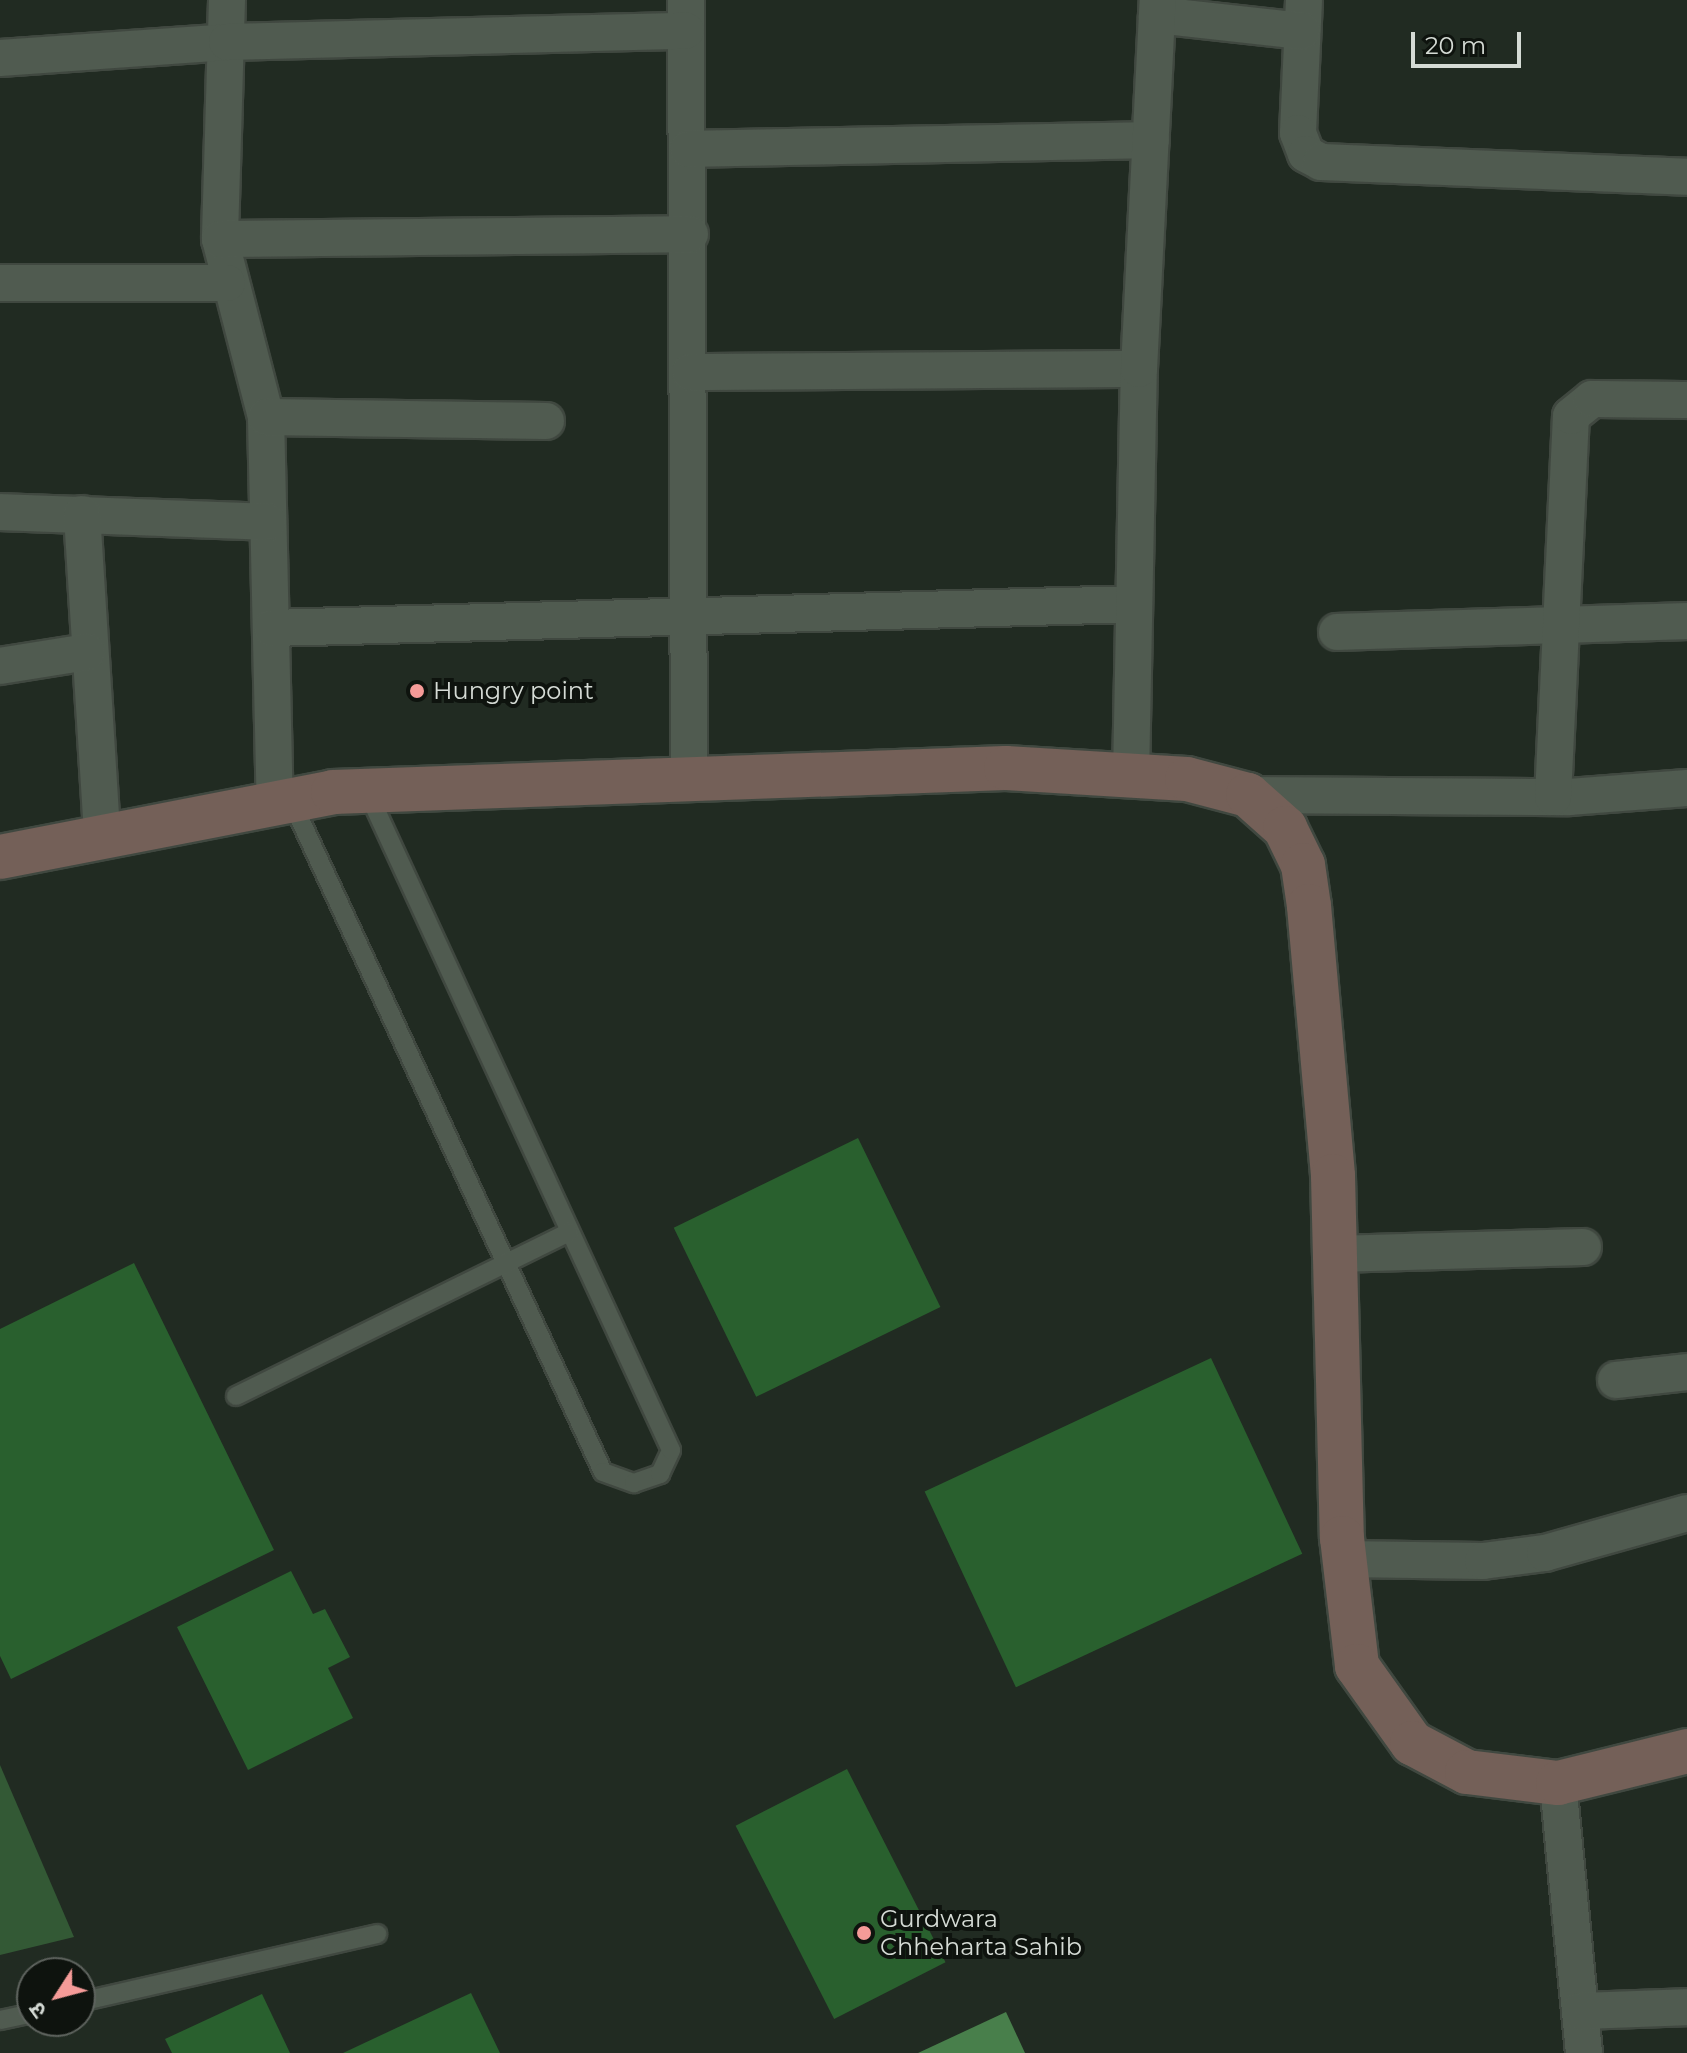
<!DOCTYPE html>
<html>
<head>
<meta charset="utf-8">
<style>
	body { margin:0 }
	#map { position:relative; width:1687px; height:2053px; overflow:hidden; background:#212b22; font-family:Montserrat,"Noto Sans Devanagari",sans-serif }
	div>[style] { position:absolute }
	.green>* { inset:0; background:#335935 }
	.water>* { inset:0; background:#487f4b }
	.building>* { inset:0; background:#29602e; transform-origin:0 0 }
	.roads { filter:drop-shadow(2px 0 #404840) drop-shadow(-2px 0 #404840) drop-shadow(0 2px #404840) drop-shadow(0 -2px #404840) }
	.lane>* { height:18px; margin:-9px; padding:0 9px; transform-origin:9px; border-radius:9px; background:#505b50 }
	.street>* { height:36px; margin:-18px; padding:0 18px; transform-origin:18px; border-radius:18px; background:#505b50 }
	.secondary>* { height:44px; margin:-22px; padding:0 22px; transform-origin:22px; border-radius:22px; background:#746058 }
	.dots>* { width:22px; height:22px; translate:-50% -50%; box-sizing:border-box; border:4px solid #0e130e; border-radius:50% }
	span { translate:-50% -50%; white-space:nowrap; text-align:center; line-height:1.15; -webkit-text-stroke:8px #0e130e; paint-order:stroke }
	.poi-label { font-size:24px; color:#d5dbd5 }
	.left { translate:0 -50%; text-align:left }
	.north { position:absolute; left:16px; top:1957px; width:80px; height:80px; box-sizing:border-box; background:#0e130e; border:2px solid #5e635e; border-radius:50%; rotate:234deg; font-size:22px; font-weight:700; line-height:32px; text-align:center; color:#d5dbd5 }
	.north::after { content:''; display:block; margin:auto; width:28px; height:36px; background:#f59b98; clip-path:polygon(50% 0,100% 100%,50% 72%,0 100%) }
	.scale { position:absolute; left:1411px; top:32px; width:110px; height:36px; box-sizing:border-box; border:4px solid #d5dbd5; border-top:0; padding-left:10px; font-size:24px; line-height:28px; white-space:nowrap; color:#d5dbd5; -webkit-text-stroke:6px #0e130e; paint-order:stroke }
</style>
</head>
<body>
<div id="map">
	<div class="green">
		<i style="clip-path:polygon(0 1765px,74px 1937px,0 1955px)"></i>
	</div>
	<div class="water">
		<i style="clip-path:polygon(1006px 2012px,1025px 2053px,918px 2053px)"></i>
	</div>
	<div class="building">
		<i style="left:858px;top:1138px;width:188px;height:205px;rotate:64deg"></i>
		<i style="clip-path:polygon(134px 1263px,274px 1550px,11px 1679px,0 1656px,0 1329px)"></i>
		<i style="left:1211px;top:1358px;width:216px;height:316px;rotate:65deg"></i>
		<i style="clip-path:polygon(291px 1571px,313px 1614px,325px 1609px,350px 1657px,328px 1668px,353px 1718px,248px 1770px,177px 1627px)"></i>
		<i style="left:847px;top:1769px;width:217px;height:125px;rotate:63deg"></i>
		<i style="clip-path:polygon(471px 1993px,500px 2053px,343px 2053px)"></i>
		<i style="clip-path:polygon(262px 1994px,290px 2053px,172px 2053px,165px 2039px)"></i>
	</div>
	<div class="roads">
		<div class="lane">
			<i style="left:290px;top:798px;width:743px;rotate:65.09deg"></i>
			<i style="left:603px;top:1472px;width:33px;rotate:20deg"></i>
			<i style="left:634px;top:1483px;width:28px;rotate:-19deg"></i>
			<i style="left:660px;top:1474px;width:26px;rotate:-65deg"></i>
			<i style="left:671px;top:1450px;width:726px;rotate:-114.76deg"></i>
			<i style="left:236px;top:1396px;width:371px;rotate:-26.2deg"></i>
			<i style="left:80px;top:2002px;width:305px;rotate:-12.9deg"></i>
			<i style="left:0;top:2020px;width:33px;rotate:-12deg"></i>
		</div>
		<div class="street">
			<i style="left:227px;top:0;width:239px;rotate:91.7deg"></i>
			<i style="left:220px;top:239px;width:184px;rotate:75.5deg"></i>
			<i style="left:266px;top:417px;width:382px;rotate:88.7deg"></i>
			<i style="left:686px;top:0;width:776px;rotate:89.78deg"></i>
			<i style="left:1304px;top:0;width:133px;rotate:92.6deg"></i>
			<i style="left:1298px;top:133px;width:22px;rotate:69deg"></i>
			<i style="left:1306px;top:154px;width:17px;rotate:28deg"></i>
			<i style="left:1321px;top:162px;width:366px;rotate:2.3deg"></i>
			<i style="left:1157px;top:15px;width:146px;rotate:6.3deg"></i>
			<i style="left:0;top:58px;width:228px;rotate:-4deg"></i>
			<i style="left:227px;top:42px;width:459px;rotate:-1.4deg"></i>
			<i style="left:688px;top:149px;width:463px;rotate:-1.1deg"></i>
			<i style="left:220px;top:239px;width:470px;rotate:-0.6deg"></i>
			<i style="left:0;top:283px;width:227px"></i>
			<i style="left:690px;top:372px;width:449px;rotate:-0.4deg"></i>
			<i style="left:266px;top:417px;width:280px;rotate:0.8deg"></i>
			<i style="left:0;top:512px;width:268px;rotate:2.1deg"></i>
			<i style="left:82px;top:514px;width:321px;rotate:86.4deg"></i>
			<i style="left:272px;top:628px;width:862px;rotate:-1.59deg"></i>
			<i style="left:1337px;top:632px;width:350px;rotate:-1.8deg"></i>
			<i style="left:0;top:666px;width:88px;rotate:-9.1deg"></i>
			<i style="left:1131px;top:777px;width:408px;rotate:-88.9deg"></i>
			<i style="left:1139px;top:369px;width:369px;rotate:-87.1deg"></i>
			<i style="left:1248px;top:795px;width:321px;rotate:0.4deg"></i>
			<i style="left:1569px;top:797px;width:118px;rotate:-4.4deg"></i>
			<i style="left:1553px;top:797px;width:381px;rotate:-87.3deg"></i>
			<i style="left:1571px;top:416px;width:27px;rotate:-39deg"></i>
			<i style="left:1592px;top:399px;width:95px;rotate:0.6deg"></i>
			<i style="left:1335px;top:1254px;width:248px;rotate:-1.6deg"></i>
			<i style="left:1616px;top:1380px;width:71px;rotate:-6.4deg"></i>
			<i style="left:1344px;top:1559px;width:139px;rotate:0.8deg"></i>
			<i style="left:1483px;top:1561px;width:63px;rotate:-7.4deg"></i>
			<i style="left:1545px;top:1553px;width:148px;rotate:-15.7deg"></i>
			<i style="left:1558px;top:1783px;width:271px;rotate:84.5deg"></i>
			<i style="left:1580px;top:2011px;width:107px;rotate:-2.1deg"></i>
		</div>
		<div class="secondary">
			<i style="left:0;top:857px;width:339px;rotate:-11deg"></i>
			<i style="left:333px;top:792px;width:673px;rotate:-2.04deg"></i>
			<i style="left:1006px;top:768px;width:181px;rotate:3.5deg"></i>
			<i style="left:1187px;top:779px;width:63px;rotate:14.7deg"></i>
			<i style="left:1248px;top:795px;width:50px;rotate:41.7deg"></i>
			<i style="left:1285px;top:828px;width:41px;rotate:64.1deg"></i>
			<i style="left:1303px;top:865px;width:41px;rotate:81.7deg"></i>
			<i style="left:1309px;top:906px;width:271px;rotate:84.9deg"></i>
			<i style="left:1333px;top:1176px;width:362px;rotate:88.6deg"></i>
			<i style="left:1342px;top:1538px;width:129px;rotate:83.3deg"></i>
			<i style="left:1357px;top:1666px;width:95px;rotate:54.5deg"></i>
			<i style="left:1412px;top:1743px;width:62px;rotate:27.8deg"></i>
			<i style="left:1467px;top:1772px;width:92px;rotate:6.9deg"></i>
			<i style="left:1558px;top:1783px;width:133px;rotate:-13.9deg"></i>
		</div>
	</div>
	<div class="dots">
		<i style="left:417px;top:691px;background:#f59b98"></i>
		<i style="left:864px;top:1933px;background:#f59b98"></i>
	</div>
	<div class="poi-label">
		<span class="left" style="left:433px;top:691px">Hungry point</span>
		<span class="left" style="left:880px;top:1933px">Gurdwara<br>Chheharta Sahib</span>
	</div>
	<div class="north">उ</div>
	<div class="scale">20 m</div>
</div>
</body>
</html>
